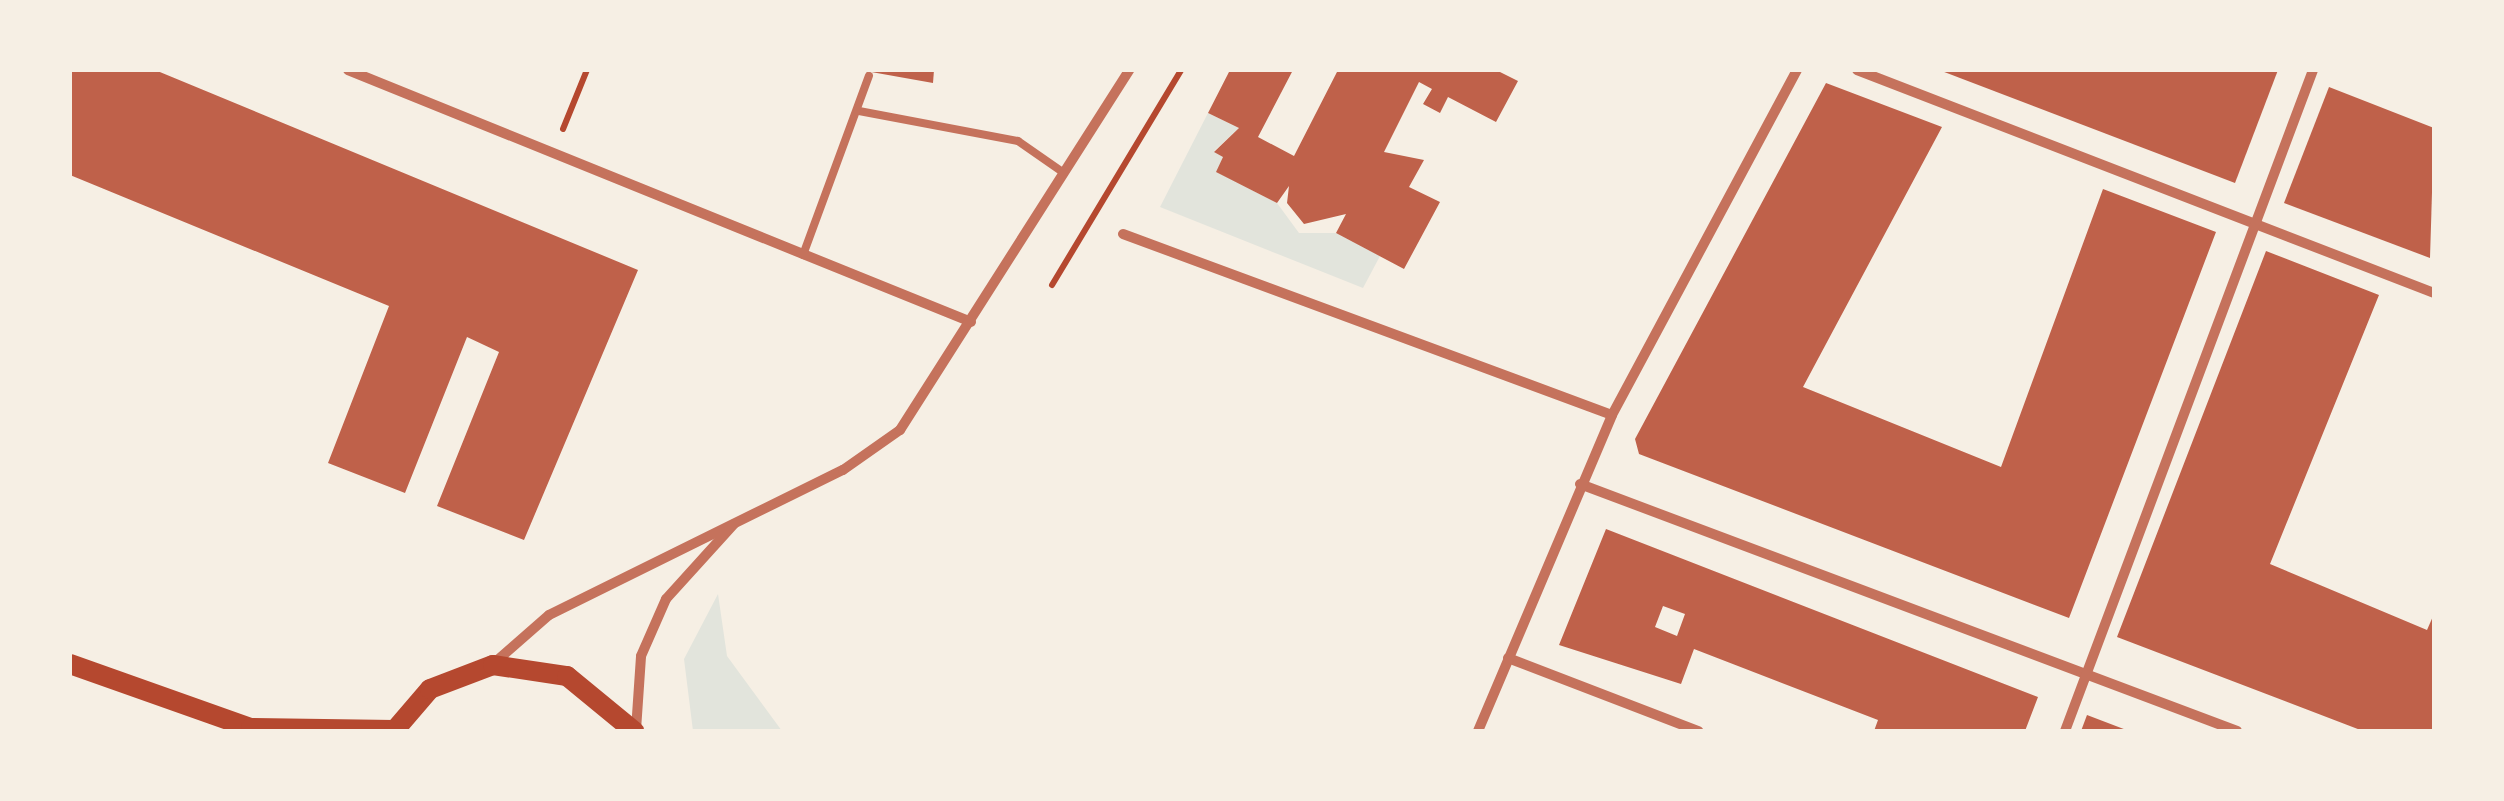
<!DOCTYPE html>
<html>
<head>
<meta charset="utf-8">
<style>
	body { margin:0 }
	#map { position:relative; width:2504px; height:801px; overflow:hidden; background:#f6efe4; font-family:Ubuntu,sans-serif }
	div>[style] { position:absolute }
	.green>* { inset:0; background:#e2e4dc }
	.building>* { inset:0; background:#bf614a }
	.path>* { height:6px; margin:-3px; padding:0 3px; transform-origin:3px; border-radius:3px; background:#b5482f }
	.service>* { height:8px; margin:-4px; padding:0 4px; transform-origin:4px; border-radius:4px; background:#c5725c }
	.minor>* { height:10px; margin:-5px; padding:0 5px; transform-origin:5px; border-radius:5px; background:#c5725c }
	.secondary>* { height:20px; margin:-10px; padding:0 10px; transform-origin:10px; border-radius:10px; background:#b5482f }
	span { translate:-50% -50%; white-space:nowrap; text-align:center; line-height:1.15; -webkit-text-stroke:8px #f6efe4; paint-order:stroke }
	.frame { position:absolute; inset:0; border:72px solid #f6efe4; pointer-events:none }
</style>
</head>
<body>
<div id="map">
	<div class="green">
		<i style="clip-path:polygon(1208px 113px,1239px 128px,1214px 151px,1223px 157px,1217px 172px,1277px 203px,1299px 233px,1336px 233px,1380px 256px,1363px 288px,1160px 207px)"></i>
		<i style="clip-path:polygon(718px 594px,727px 656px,782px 731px,693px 731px,684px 659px)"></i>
	</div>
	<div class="building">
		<i style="clip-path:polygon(70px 70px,155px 70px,638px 270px,524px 540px,437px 506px,499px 352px,467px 337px,405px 493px,328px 463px,389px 306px,70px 175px)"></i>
		<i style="clip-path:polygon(860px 70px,934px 70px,933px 83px)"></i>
		<i style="clip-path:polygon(1230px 70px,1293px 70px,1258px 137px,1294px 156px,1338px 70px,1496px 70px,1518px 81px,1496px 122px,1448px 97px,1440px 113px,1423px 104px,1432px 89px,1419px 82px,1384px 152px,1424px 160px,1409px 187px,1440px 202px,1404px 269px,1336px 233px,1346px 214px,1304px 224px,1287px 203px,1289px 186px,1277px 203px,1216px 172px,1223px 157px,1214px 152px,1239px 128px,1208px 113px)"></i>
		<i style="clip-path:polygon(1939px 70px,2278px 70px,2235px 183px)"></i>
		<i style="clip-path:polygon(1826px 83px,1942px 127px,1803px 387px,2001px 467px,2103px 189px,2216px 232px,2069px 618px,1639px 454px,1635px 439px)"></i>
		<i style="clip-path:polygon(2329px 87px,2434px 128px,2430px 258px,2284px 203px)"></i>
		<i style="clip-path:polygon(2266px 251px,2379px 295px,2270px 564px,2427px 630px,2434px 614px,2434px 731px,2363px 731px,2117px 637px)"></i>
		<i style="clip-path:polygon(evenodd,1606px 529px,2038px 697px,2025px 731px,1874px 731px,1878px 720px,1694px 649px,1681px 684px,1559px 645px,1606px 529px,1663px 606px,1685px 614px,1677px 636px,1655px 627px,1663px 606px)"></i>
		<i style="clip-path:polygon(2087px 715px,2129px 731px,2081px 731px)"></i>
	</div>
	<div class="path">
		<i style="left:563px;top:129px;width:64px;rotate:-67.9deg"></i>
		<i style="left:1052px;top:285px;width:251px;rotate:-59deg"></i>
	</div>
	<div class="service">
		<i style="left:859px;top:111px;width:162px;rotate:10.7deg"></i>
		<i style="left:1018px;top:141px;width:56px;rotate:34.8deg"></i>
		<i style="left:803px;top:255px;width:191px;rotate:-69.8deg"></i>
	</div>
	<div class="minor">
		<i style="left:348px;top:70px;width:672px;rotate:22.02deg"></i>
		<i style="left:1857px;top:70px;width:619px;rotate:21.13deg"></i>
		<i style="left:1123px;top:234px;width:521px;rotate:20.31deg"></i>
		<i style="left:1580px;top:484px;width:702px;rotate:20.6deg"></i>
		<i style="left:1508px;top:658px;width:204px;rotate:21deg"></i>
		<i style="left:493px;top:664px;width:74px;rotate:-41.2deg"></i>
		<i style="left:549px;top:615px;width:328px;rotate:-26.3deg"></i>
		<i style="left:843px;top:470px;width:70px;rotate:-35.1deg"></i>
		<i style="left:900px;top:430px;width:427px;rotate:-57.5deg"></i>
		<i style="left:636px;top:730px;width:74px;rotate:-86.1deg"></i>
		<i style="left:641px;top:656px;width:62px;rotate:-66.3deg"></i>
		<i style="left:666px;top:599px;width:101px;rotate:-47.8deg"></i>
		<i style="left:1478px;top:731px;width:343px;rotate:-67deg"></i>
		<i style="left:1612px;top:415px;width:391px;rotate:-61.8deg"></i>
		<i style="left:2065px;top:731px;width:706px;rotate:-69.43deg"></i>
	</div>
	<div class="secondary">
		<i style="left:70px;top:664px;width:192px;rotate:19.5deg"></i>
		<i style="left:251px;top:728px;width:143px;rotate:0.8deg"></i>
		<i style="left:394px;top:731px;width:55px;rotate:-49.4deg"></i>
		<i style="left:430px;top:689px;width:67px;rotate:-20.9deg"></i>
		<i style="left:493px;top:665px;width:75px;rotate:8.5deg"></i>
		<i style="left:567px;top:676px;width:87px;rotate:39.4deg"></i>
	</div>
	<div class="frame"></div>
</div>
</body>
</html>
